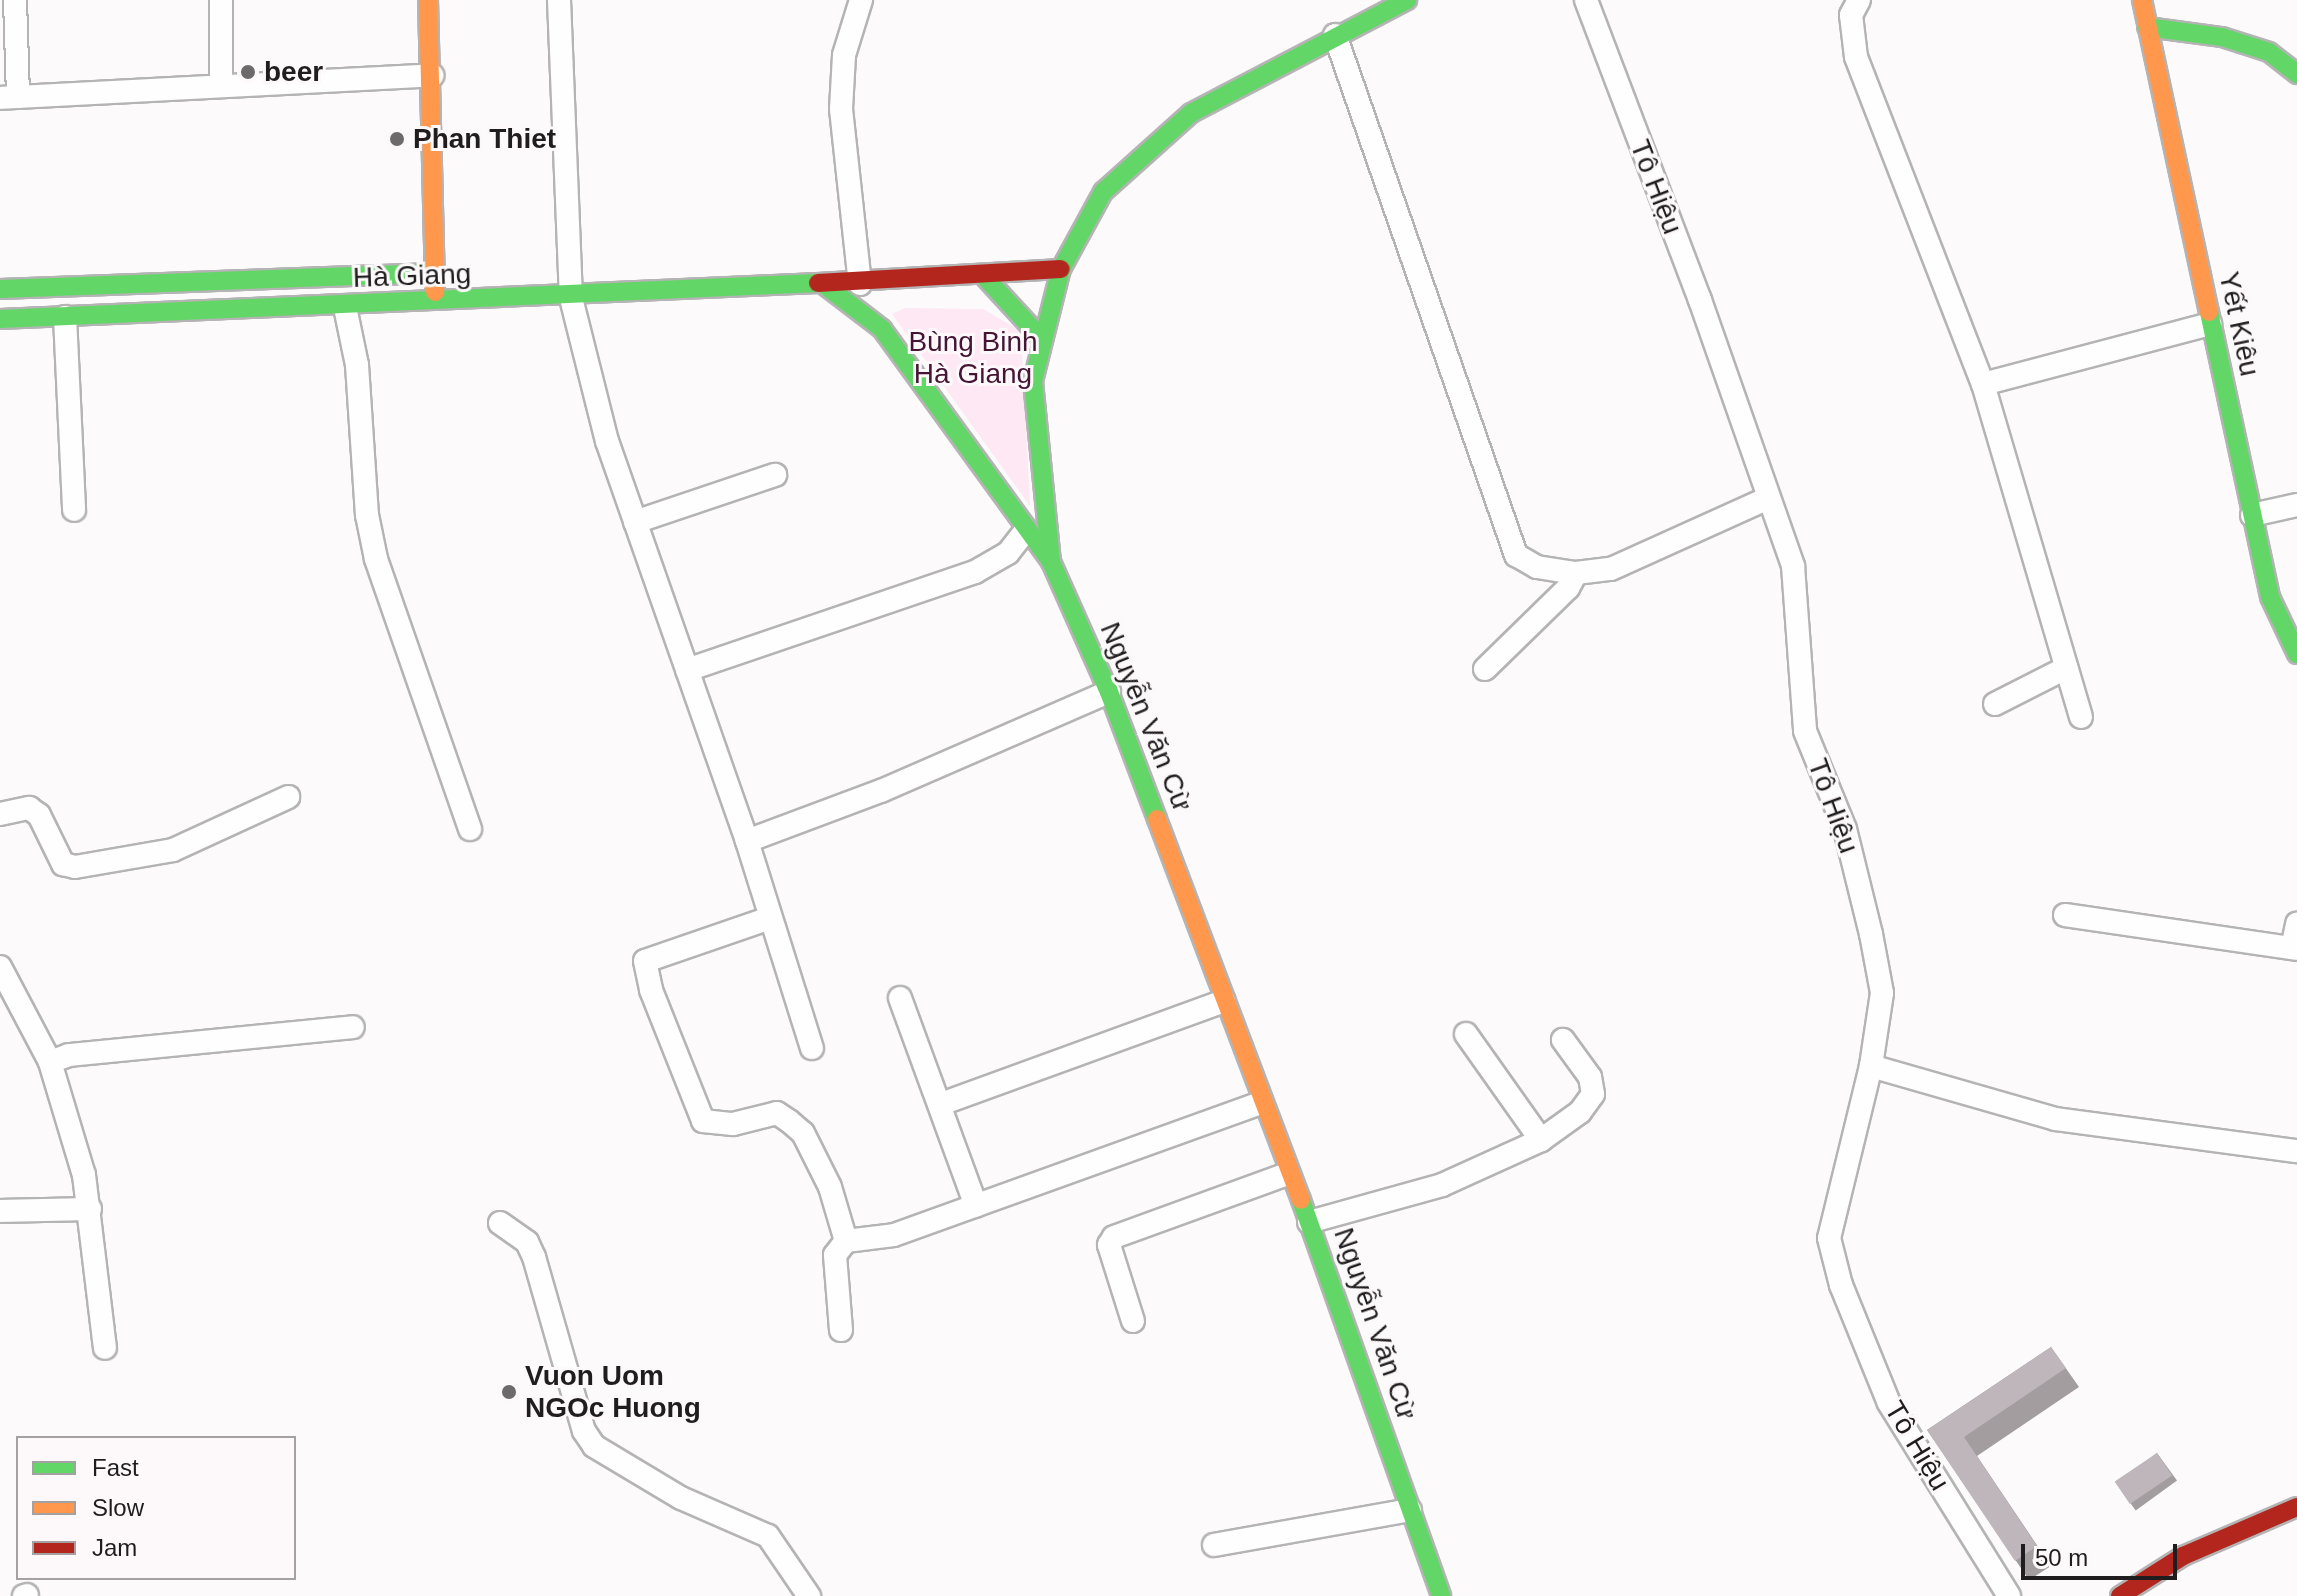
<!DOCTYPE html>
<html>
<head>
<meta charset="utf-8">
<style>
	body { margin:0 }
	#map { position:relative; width:2297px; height:1596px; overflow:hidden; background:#fcfafb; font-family:Helvetica,sans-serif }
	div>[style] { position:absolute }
	.green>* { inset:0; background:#fde8f3 }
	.roads { filter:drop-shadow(2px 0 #b5b4b4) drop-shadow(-2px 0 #b5b4b4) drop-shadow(0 2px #b5b4b4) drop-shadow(0 -2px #b5b4b4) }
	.street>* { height:22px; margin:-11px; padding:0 11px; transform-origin:11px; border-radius:11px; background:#fffefe }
	.fast>* { height:18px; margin:-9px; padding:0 9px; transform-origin:9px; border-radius:9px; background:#63d668 }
	.slow>* { height:18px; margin:-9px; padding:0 9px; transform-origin:9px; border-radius:9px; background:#ff974d }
	.jam>* { height:18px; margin:-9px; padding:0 9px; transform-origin:9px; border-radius:9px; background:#b3261e }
	.wall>* { inset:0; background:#a39da0; transform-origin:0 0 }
	.building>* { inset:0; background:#beb6ba; transform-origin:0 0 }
	.dots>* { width:22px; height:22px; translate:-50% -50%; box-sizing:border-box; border:4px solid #fdf9fb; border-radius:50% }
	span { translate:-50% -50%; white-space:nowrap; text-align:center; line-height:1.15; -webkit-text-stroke:6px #fdf9fb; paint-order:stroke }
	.poi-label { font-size:28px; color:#1f1d1e; font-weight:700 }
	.left { translate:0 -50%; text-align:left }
	.street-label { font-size:28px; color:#1f1d1e }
	.park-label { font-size:28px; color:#451533 }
	.legend { position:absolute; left:16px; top:1436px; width:280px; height:144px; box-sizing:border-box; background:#fdf9fb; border:2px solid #a4a1a3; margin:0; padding:10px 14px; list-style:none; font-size:24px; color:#1f1d1e }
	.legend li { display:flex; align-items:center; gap:16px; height:40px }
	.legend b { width:40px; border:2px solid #a4a1a3 }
	.scale { position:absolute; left:2021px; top:1544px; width:156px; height:36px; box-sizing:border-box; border:4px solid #1f1d1e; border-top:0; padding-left:10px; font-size:24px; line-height:28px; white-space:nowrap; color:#1f1d1e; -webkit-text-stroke:6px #fdf9fb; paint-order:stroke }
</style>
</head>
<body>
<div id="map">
	<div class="green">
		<i style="clip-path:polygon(983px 309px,1021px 331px,1030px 506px,892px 314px,905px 308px)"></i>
	</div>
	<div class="roads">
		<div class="street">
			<i style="left:15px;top:0;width:97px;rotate:88.2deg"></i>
			<i style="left:559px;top:0;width:298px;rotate:87.7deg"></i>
			<i style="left:571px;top:298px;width:147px;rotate:75.9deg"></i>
			<i style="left:607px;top:441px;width:424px;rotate:70.7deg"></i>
			<i style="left:747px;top:841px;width:217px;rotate:72.6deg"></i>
			<i style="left:1586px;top:0;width:321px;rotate:69.2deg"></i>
			<i style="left:1700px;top:300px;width:282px;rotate:70.7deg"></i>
			<i style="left:1793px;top:566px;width:165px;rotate:85.8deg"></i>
			<i style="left:1805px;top:731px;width:106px;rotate:67.8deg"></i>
			<i style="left:1845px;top:829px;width:108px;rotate:76.1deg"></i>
			<i style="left:1871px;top:934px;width:60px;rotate:79.4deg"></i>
			<i style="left:1882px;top:993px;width:74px;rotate:98.6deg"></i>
			<i style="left:1871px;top:1066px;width:177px;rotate:103.7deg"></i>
			<i style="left:1829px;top:1238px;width:49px;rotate:75.7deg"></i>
			<i style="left:1841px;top:1285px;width:127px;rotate:67.9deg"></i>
			<i style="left:1889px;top:1403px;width:227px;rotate:58.1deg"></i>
			<i style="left:1859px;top:0;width:17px;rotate:118deg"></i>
			<i style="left:1851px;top:15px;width:42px;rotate:83.2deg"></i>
			<i style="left:1856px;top:57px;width:351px;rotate:68.8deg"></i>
			<i style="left:1983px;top:384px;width:347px;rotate:73.6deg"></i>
			<i style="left:1335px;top:35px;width:551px;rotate:70.81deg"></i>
			<i style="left:1516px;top:555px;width:24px;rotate:30deg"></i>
			<i style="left:1537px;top:567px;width:39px;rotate:9deg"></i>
			<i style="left:1576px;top:573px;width:35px;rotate:-7deg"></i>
			<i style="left:1611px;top:569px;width:172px;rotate:-24.3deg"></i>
			<i style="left:221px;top:86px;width:86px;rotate:-90deg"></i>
			<i style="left:0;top:98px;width:433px;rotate:-3deg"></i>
			<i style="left:860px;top:284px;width:176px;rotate:-96.2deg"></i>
			<i style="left:841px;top:109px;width:54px;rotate:-86.8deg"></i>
			<i style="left:844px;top:55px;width:58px;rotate:-72.8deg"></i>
			<i style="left:345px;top:307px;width:59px;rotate:78.3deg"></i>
			<i style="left:357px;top:365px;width:150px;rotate:86.2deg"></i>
			<i style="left:367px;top:515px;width:45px;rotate:78.4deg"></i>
			<i style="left:376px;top:559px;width:286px;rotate:70.8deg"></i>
			<i style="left:65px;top:317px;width:193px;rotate:87.3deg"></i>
			<i style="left:1983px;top:384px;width:235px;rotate:-14.8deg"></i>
			<i style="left:2252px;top:515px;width:46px;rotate:-12.5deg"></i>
			<i style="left:635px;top:522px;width:148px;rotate:-18.6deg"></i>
			<i style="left:1485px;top:669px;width:116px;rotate:-44.3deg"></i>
			<i style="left:1568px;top:588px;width:17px;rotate:-62deg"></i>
			<i style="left:687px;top:670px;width:304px;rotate:-18.8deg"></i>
			<i style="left:975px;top:572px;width:38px;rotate:-30deg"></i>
			<i style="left:1008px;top:553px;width:28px;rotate:-52deg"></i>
			<i style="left:1995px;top:704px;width:80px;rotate:-26.9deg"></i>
			<i style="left:0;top:814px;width:30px;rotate:-12deg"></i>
			<i style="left:29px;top:808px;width:12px;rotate:35deg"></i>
			<i style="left:39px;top:815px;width:55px;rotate:63.9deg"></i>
			<i style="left:63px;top:864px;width:12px;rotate:14deg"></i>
			<i style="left:75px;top:867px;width:99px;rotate:-9.8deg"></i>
			<i style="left:173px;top:850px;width:127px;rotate:-24.7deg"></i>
			<i style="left:747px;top:841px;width:143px;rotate:-20.5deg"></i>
			<i style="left:881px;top:791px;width:249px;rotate:-23.5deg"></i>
			<i style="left:2065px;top:915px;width:234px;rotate:8.3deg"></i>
			<i style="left:770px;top:918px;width:132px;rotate:161deg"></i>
			<i style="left:645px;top:961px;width:30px;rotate:78deg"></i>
			<i style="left:651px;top:990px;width:141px;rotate:68.3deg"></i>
			<i style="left:703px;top:1121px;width:30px;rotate:6deg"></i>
			<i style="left:733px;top:1124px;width:45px;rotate:-14deg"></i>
			<i style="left:777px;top:1113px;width:14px;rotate:34deg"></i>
			<i style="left:789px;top:1121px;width:18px;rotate:41deg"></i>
			<i style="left:803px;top:1133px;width:60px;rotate:63.4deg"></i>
			<i style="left:830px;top:1187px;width:56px;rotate:73.5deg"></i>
			<i style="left:2292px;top:948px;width:25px;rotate:-78deg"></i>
			<i style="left:0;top:967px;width:107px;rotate:62.2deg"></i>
			<i style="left:50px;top:1062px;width:118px;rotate:73.3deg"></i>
			<i style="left:84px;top:1175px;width:174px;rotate:83.1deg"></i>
			<i style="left:900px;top:998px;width:221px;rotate:69.9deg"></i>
			<i style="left:1466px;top:1034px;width:130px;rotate:54.7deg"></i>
			<i style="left:50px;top:1062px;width:20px;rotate:-20deg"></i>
			<i style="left:69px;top:1055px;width:285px;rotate:-5.6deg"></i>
			<i style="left:1871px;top:1066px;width:192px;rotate:16deg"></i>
			<i style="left:2056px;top:1119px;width:243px;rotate:7.6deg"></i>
			<i style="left:941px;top:1104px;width:301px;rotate:-20deg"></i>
			<i style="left:0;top:1211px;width:90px;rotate:-1.3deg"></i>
			<i style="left:1309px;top:1222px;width:138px;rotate:-15.5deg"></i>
			<i style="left:1442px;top:1185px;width:109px;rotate:-24.4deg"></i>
			<i style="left:1541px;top:1140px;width:48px;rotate:-35.7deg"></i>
			<i style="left:1580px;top:1112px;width:22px;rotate:-54deg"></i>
			<i style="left:1593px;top:1094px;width:17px;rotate:-100deg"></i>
			<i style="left:1590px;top:1077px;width:46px;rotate:-126.1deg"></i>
			<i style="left:500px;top:1223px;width:33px;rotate:35deg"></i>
			<i style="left:527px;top:1242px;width:17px;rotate:65deg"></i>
			<i style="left:534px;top:1257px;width:181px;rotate:74deg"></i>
			<i style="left:584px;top:1431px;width:18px;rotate:56deg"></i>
			<i style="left:594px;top:1446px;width:101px;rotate:30.9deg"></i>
			<i style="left:681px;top:1498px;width:95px;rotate:23.6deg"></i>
			<i style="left:768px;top:1536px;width:73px;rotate:55.7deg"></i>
			<i style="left:846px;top:1241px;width:48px;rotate:-7.1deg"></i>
			<i style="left:894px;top:1235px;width:390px;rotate:-19.8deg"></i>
			<i style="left:1133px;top:1321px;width:80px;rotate:-107.5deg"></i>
			<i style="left:1109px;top:1245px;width:9px;rotate:-58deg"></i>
			<i style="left:1114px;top:1237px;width:184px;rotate:-20deg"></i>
			<i style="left:841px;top:1330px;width:75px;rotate:-94.6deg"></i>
			<i style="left:835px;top:1255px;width:18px;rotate:-52deg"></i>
			<i style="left:1214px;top:1545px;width:199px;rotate:-10.1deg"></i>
			<i style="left:24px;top:1596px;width:3px;rotate:-18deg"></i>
		</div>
		<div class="fast">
			<i style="left:2147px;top:27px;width:76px;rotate:7.6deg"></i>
			<i style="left:2222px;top:37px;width:49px;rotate:17.7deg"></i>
			<i style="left:2269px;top:52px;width:36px;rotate:38deg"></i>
			<i style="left:983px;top:275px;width:84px;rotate:47.4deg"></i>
			<i style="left:826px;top:286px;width:71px;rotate:37.5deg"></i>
			<i style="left:882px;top:329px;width:288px;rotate:54deg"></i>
			<i style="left:0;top:289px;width:435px;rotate:-2.1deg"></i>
			<i style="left:2209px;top:312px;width:291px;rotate:77.9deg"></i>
			<i style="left:2270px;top:597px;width:63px;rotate:64.7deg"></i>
			<i style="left:0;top:319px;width:819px;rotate:-2.52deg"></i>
			<i style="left:1157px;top:819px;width:136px;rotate:-110.7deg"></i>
			<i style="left:1109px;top:692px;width:142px;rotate:-114deg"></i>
			<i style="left:1051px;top:562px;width:182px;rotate:-95.7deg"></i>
			<i style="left:1033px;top:381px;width:115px;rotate:-76deg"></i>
			<i style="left:1061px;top:269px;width:88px;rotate:-61.4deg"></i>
			<i style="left:1103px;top:192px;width:118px;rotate:-41.9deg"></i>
			<i style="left:1191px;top:113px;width:244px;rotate:-27.6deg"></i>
			<i style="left:1301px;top:1200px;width:420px;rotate:70.5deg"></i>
		</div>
		<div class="slow">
			<i style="left:428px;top:0;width:292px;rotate:88.6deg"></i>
			<i style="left:2142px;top:0;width:319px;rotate:77.9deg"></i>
			<i style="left:1157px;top:819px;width:407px;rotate:69.3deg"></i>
		</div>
		<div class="jam">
			<i style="left:818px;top:283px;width:243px;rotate:-3.3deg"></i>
			<i style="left:2120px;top:1596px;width:75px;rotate:-32.4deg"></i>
			<i style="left:2183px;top:1556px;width:124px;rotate:-23.3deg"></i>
		</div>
	</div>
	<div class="wall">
		<i style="clip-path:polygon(2051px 1347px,2079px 1387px,1977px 1456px,2051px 1566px,2029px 1580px,1927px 1430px)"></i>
		<i style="left:2157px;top:1453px;width:34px;height:51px;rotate:54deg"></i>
	</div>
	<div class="building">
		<i style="clip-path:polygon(2051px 1347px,2066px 1368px,1964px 1437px,2037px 1546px,2015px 1561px,1927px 1430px)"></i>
		<i style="left:2157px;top:1453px;width:27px;height:51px;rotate:56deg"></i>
	</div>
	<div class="dots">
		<i style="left:248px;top:72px;background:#6c6a6b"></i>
		<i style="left:397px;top:139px;background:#6c6a6b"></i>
		<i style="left:509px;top:1392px;background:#6c6a6b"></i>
	</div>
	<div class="poi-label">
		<span class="left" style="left:264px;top:72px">beer</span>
		<span class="left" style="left:413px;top:139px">Phan Thiet</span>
		<span class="left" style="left:525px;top:1392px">Vuon Uom<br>NGOc Huong</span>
	</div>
	<div class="street-label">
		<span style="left:1656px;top:187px;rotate:69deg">Tô Hiệu</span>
		<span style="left:412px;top:276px;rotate:-2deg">Hà Giang</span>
		<span style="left:2239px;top:324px;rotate:78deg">Yết Kiêu</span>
		<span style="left:1146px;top:717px;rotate:68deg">Nguyễn Văn Cừ</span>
		<span style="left:1833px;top:806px;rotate:70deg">Tô Hiệu</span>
		<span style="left:1375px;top:1324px;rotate:71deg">Nguyễn Văn Cừ</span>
		<span style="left:1917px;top:1446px;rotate:59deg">Tô Hiệu</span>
	</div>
	<div class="park-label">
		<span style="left:973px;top:358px">Bùng Binh<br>Hà Giang</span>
	</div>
	<ul class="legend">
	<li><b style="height:10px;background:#63d668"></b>Fast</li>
	<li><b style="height:10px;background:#ff974d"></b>Slow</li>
	<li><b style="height:10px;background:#b3261e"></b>Jam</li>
	</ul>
	<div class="scale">50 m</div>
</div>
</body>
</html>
